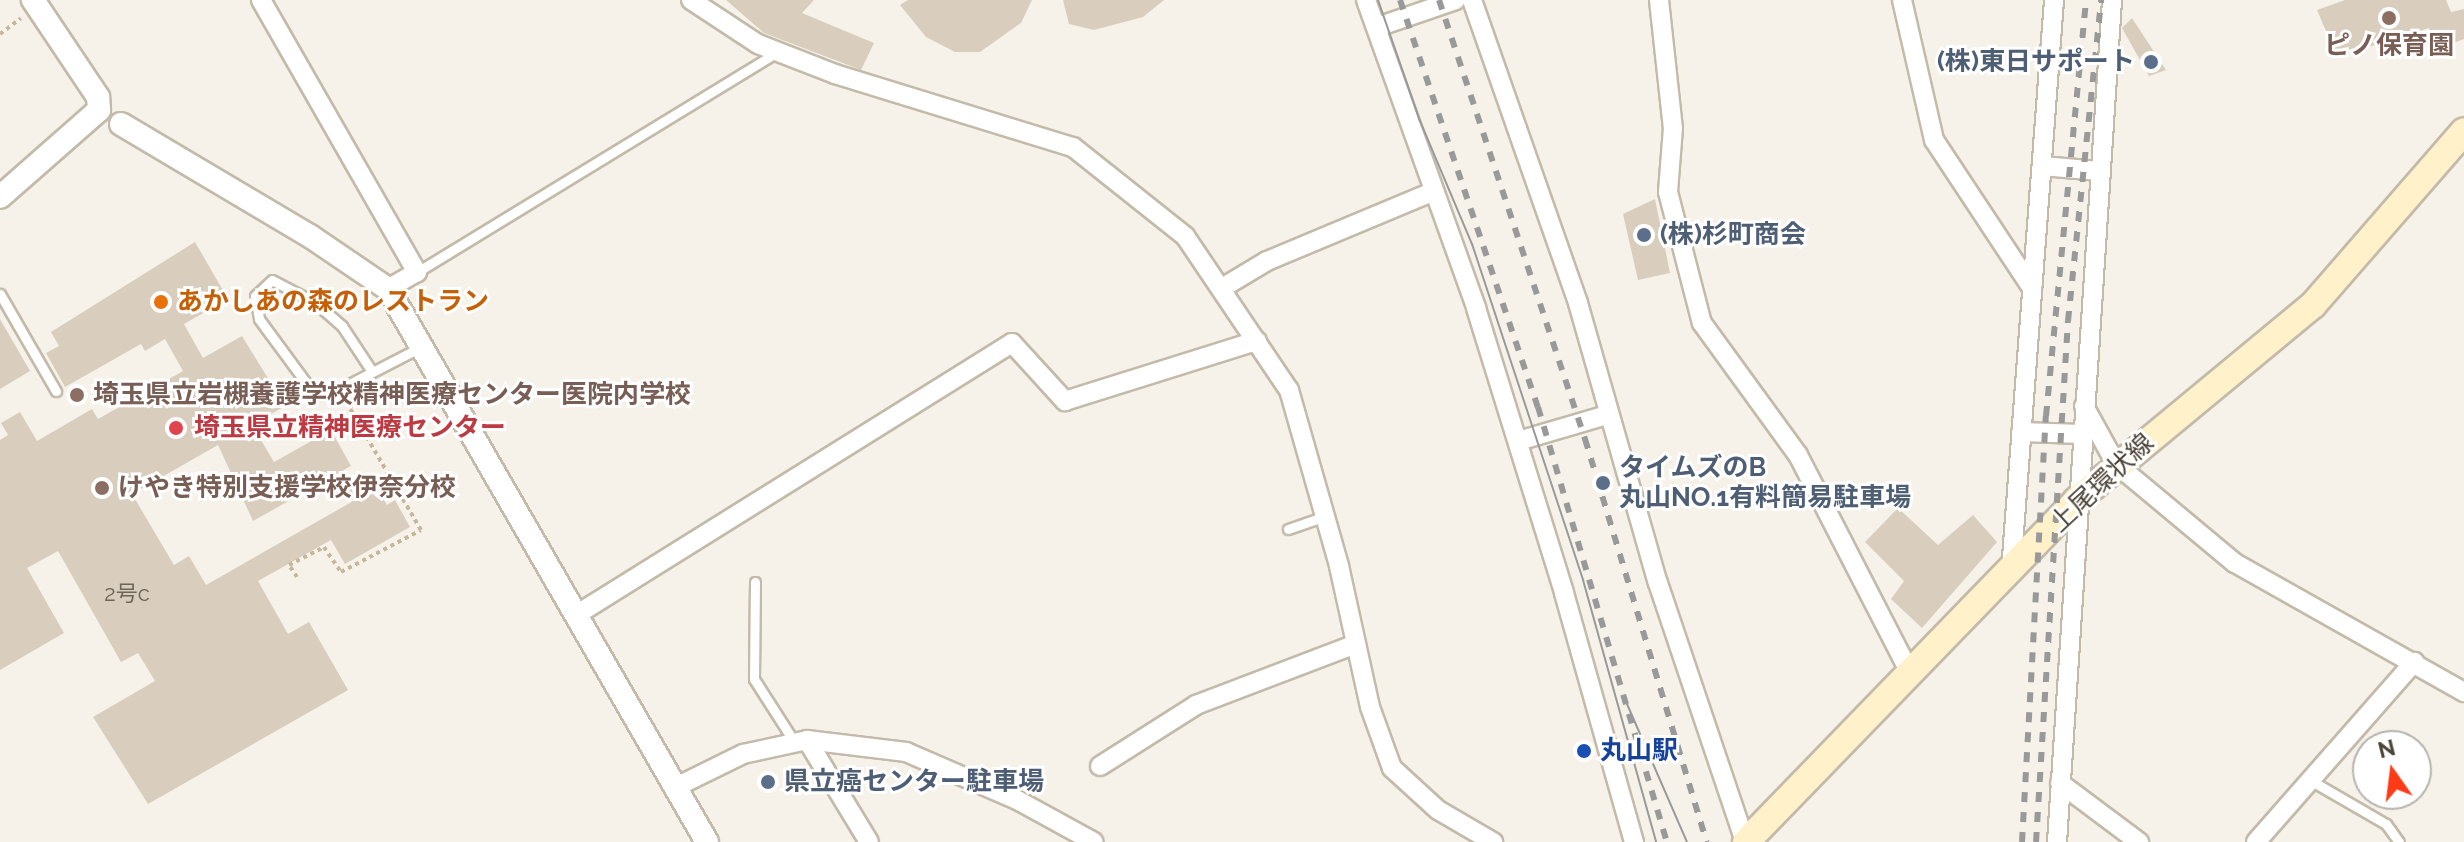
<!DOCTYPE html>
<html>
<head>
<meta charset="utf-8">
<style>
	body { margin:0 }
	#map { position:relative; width:2464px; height:842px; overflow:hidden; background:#f6f2e9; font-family:Raleway,"Noto Sans JP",sans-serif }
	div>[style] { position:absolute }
	.building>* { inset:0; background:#d9cebd }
	.path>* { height:4px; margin-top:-2px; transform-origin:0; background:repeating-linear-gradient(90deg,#c7b79a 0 4px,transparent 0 8px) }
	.roads { filter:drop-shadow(2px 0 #c3baaa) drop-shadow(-2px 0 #c3baaa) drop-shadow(0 2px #c3baaa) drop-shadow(0 -2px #c3baaa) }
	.service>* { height:9px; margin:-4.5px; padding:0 4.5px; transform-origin:4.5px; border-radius:4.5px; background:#fff }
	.minor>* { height:18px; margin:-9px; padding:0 9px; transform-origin:9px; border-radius:9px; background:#fff }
	.tertiary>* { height:22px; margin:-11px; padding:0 11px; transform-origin:11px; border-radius:11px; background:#fff }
	.secondary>* { height:26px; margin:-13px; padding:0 13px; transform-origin:13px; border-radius:13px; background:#fff2ca }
	.tram>* { height:2px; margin:-1px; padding:0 1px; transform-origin:1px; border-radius:1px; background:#999 }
	.rail>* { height:6px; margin-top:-3px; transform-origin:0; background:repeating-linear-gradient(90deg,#999 0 10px,transparent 0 20px) }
	.dots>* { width:22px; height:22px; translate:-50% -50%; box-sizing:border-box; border:4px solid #fff; border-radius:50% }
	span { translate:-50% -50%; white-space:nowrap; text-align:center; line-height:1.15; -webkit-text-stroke:6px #fff; paint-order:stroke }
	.number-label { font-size:22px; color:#6e6658 }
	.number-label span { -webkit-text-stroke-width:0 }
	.education-label { font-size:26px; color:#785e54; font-weight:700 }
	.left { translate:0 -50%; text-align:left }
	.service-label { font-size:26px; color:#4e5e75; font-weight:700 }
	.right { translate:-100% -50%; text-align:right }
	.food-label { font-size:26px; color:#c56008; font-weight:700 }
	.health-label { font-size:26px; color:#be3a42; font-weight:700 }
	.street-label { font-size:26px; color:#4b4336 }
	.transit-label { font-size:26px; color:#164399; font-weight:700 }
	.north { position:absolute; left:2352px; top:730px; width:80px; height:80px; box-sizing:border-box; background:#fff; border:2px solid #b7b4af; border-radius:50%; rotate:346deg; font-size:22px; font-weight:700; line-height:32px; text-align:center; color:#4b4336 }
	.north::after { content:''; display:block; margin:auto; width:28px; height:36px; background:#ff3b17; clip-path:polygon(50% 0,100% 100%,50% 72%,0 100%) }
</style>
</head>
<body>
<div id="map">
	<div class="building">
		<i style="clip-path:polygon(726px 0,814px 0,802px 13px,874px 43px,861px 70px,764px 33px)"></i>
		<i style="clip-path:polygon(908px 0,1032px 0,1021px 23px,980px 52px,955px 52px,926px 37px,900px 5px)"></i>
		<i style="clip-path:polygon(1063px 0,1164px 0,1143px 17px,1094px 30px,1069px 24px)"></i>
		<i style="clip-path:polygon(2345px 0,2446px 0,2451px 12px,2464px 9px,2464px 39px,2438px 49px,2429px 28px,2337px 57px,2317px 10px)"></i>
		<i style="clip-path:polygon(2132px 18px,2166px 70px,2149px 76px,2122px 28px)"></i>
		<i style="clip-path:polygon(1655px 199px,1670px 273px,1638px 280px,1623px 214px)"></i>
		<i style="clip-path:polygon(195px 242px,228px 299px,184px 324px,203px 358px,242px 336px,285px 406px,252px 425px,274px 462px,331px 430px,351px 466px,253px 521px,218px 445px,132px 494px,174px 565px,189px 556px,206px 585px,355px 500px,347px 487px,369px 474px,387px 505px,395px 500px,410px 527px,345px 564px,331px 540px,258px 581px,288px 634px,309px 622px,348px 690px,148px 804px,93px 717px,155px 681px,138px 653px,121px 662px,58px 551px,27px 568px,64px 633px,0 670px,0 440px,8px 435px,1px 423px,20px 412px,37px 441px,92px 409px,98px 419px,183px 371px,165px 339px,145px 351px,141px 344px,65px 387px,46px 353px,59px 346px,51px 332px)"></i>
		<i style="clip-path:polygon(0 319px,30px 371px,0 389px)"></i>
		<i style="clip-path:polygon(1898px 508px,1938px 545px,1973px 515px,1997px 542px,1922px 628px,1891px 599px,1904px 581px,1865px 542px)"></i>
	</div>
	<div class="path">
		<i style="left:0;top:34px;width:26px;rotate:-37deg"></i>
		<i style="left:297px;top:577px;width:14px;rotate:-124deg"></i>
		<i style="left:289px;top:565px;width:39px;rotate:-27deg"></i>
		<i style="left:324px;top:547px;width:30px;rotate:56deg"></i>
		<i style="left:341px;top:572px;width:90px;rotate:-27.7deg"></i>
		<i style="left:421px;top:530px;width:143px;rotate:-120.3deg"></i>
		<i style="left:349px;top:407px;width:37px;rotate:-27deg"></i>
	</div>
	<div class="roads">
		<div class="service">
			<i style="left:417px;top:272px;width:423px;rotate:-31.4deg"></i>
			<i style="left:0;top:294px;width:112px;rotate:60deg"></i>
			<i style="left:371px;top:370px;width:53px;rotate:-123.4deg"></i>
			<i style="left:342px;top:326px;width:37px;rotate:-139deg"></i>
			<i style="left:314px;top:302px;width:47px;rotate:-152.4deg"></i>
			<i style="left:272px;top:280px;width:23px;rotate:137deg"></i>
			<i style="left:255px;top:296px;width:23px;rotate:80deg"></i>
			<i style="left:259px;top:319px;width:94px;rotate:53.6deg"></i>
			<i style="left:315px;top:395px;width:13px"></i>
			<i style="left:328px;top:395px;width:105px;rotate:-27.3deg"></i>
			<i style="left:1288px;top:529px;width:39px;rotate:-19deg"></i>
			<i style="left:755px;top:582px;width:97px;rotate:90.6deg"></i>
			<i style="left:754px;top:679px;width:76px;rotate:57.4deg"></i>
			<i style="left:2310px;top:780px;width:88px;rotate:30.1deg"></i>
			<i style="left:2386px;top:824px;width:22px;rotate:54deg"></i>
		</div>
		<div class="minor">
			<i style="left:261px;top:0;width:314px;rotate:60.2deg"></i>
			<i style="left:417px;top:272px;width:34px;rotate:150deg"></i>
			<i style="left:691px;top:0;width:80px;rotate:33.3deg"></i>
			<i style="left:758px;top:44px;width:83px;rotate:21.3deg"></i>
			<i style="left:835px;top:74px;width:249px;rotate:17.1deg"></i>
			<i style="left:1073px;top:147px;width:143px;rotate:38.5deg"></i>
			<i style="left:1185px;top:236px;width:186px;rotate:56deg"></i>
			<i style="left:1289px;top:390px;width:183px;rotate:74.1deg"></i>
			<i style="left:1339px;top:566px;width:144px;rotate:77.6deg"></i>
			<i style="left:1370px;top:707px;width:65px;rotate:70.2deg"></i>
			<i style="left:1392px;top:768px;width:62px;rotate:42.4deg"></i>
			<i style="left:1438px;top:810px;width:64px;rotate:30.2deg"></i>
			<i style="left:1366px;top:0;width:327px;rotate:70.3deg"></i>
			<i style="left:1476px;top:308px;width:298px;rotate:72.8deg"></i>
			<i style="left:1564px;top:593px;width:259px;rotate:74.3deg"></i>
			<i style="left:1472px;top:0;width:321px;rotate:70.7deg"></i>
			<i style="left:1578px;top:303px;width:291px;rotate:74.1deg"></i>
			<i style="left:1658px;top:583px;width:273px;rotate:71.4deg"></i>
			<i style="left:1659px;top:0;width:129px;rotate:83.8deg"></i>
			<i style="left:1673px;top:128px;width:64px;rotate:94.5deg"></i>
			<i style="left:1668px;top:192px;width:135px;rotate:75.5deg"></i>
			<i style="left:1702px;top:323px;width:163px;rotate:54deg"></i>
			<i style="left:1798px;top:455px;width:247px;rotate:62.8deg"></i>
			<i style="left:1902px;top:0;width:144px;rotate:77.1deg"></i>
			<i style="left:1934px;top:140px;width:178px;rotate:56.5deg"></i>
			<i style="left:1377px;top:27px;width:83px;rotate:-18.9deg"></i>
			<i style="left:2042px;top:166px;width:58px;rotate:4.9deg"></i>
			<i style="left:1222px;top:288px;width:52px;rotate:-31deg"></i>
			<i style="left:1267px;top:261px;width:181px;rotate:-22.7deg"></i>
			<i style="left:2084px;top:406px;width:66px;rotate:61.1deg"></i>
			<i style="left:2116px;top:464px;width:155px;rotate:39.8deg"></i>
			<i style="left:2235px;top:563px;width:263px;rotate:29.4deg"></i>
			<i style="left:2021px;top:432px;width:61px;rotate:1.9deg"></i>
			<i style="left:1518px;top:441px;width:93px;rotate:-16.3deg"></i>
			<i style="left:2011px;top:571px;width:573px;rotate:-85.69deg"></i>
			<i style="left:576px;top:615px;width:514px;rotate:-31.96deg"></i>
			<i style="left:1012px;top:343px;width:79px;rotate:47.6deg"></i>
			<i style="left:1065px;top:401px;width:201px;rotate:-17.4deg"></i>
			<i style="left:807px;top:740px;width:119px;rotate:58.7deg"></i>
			<i style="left:1100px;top:766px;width:114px;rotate:-32.4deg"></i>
			<i style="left:1196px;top:705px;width:171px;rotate:-20.9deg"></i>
			<i style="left:2060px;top:783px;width:99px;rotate:36.8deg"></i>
			<i style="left:676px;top:787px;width:75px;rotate:-26.2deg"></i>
			<i style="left:743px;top:754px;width:66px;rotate:-12.3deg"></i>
			<i style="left:807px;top:740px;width:100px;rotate:6.9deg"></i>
			<i style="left:906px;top:752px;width:123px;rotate:23.4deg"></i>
			<i style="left:1019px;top:801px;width:85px;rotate:28.7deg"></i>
			<i style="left:2057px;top:842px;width:844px;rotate:-86.26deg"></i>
			<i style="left:2256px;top:842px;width:240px;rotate:-48.7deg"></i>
		</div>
		<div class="tertiary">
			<i style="left:121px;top:124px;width:220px;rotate:30.7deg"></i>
			<i style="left:310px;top:236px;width:94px;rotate:34.2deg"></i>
			<i style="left:388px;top:289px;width:638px;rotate:60.02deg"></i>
			<i style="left:0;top:197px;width:132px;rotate:-41.3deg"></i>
			<i style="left:99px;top:110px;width:13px;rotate:-94deg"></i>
			<i style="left:98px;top:97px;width:117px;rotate:-123.8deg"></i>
		</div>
		<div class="secondary">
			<i style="left:1746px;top:842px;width:476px;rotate:-45.9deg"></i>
			<i style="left:2077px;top:500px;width:306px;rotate:-39.6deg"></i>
			<i style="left:2313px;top:305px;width:230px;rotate:-49deg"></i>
		</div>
	</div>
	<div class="tram">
		<i style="left:1378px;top:0;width:128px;rotate:70.9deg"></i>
		<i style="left:1420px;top:121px;width:134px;rotate:67.1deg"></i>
		<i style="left:1472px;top:244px;width:354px;rotate:71.7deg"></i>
		<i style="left:1583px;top:580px;width:272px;rotate:74.4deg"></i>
		<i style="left:1627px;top:704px;width:150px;rotate:66.5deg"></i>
	</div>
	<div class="rail">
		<i style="left:1400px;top:0;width:430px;rotate:71.3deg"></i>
		<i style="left:1538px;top:407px;width:454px;rotate:73.5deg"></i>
		<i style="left:1439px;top:0;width:463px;rotate:71.6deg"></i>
		<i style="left:1585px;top:439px;width:421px;rotate:73.2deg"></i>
		<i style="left:2022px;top:842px;width:427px;rotate:-86.8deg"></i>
		<i style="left:2046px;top:416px;width:418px;rotate:-84.5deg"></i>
		<i style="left:2036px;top:842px;width:522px;rotate:-86.49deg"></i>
		<i style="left:2068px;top:321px;width:323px;rotate:-84.1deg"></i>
	</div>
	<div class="dots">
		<i style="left:2389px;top:18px;background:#8d6e63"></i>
		<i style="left:2151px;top:62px;background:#5c6f8a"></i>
		<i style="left:1644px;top:235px;background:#5c6f8a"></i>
		<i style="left:161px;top:302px;background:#e8710a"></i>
		<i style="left:77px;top:395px;background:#8d6e63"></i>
		<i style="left:176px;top:428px;background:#e0444e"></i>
		<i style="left:1603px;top:483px;background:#5c6f8a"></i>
		<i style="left:102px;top:488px;background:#8d6e63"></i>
		<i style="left:1584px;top:751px;background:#1a4fb4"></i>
		<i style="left:768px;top:782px;background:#5c6f8a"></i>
	</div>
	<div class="number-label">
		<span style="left:127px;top:594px">2号c</span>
	</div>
	<div class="education-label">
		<span style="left:2389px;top:46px">ピノ保育園</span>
		<span class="left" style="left:93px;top:395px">埼玉県立岩槻養護学校精神医療センター医院内学校</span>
		<span class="left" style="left:118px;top:488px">けやき特別支援学校伊奈分校</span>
	</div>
	<div class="service-label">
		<span class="right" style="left:2135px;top:62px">(株)東日サポート</span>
		<span class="left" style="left:1660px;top:235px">(株)杉町商会</span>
		<span class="left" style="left:1619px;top:483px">タイムズのB<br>丸山NO.1有料簡易駐車場</span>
		<span class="left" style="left:784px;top:782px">県立癌センター駐車場</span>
	</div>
	<div class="food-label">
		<span class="left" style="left:177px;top:302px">あかしあの森のレストラン</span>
	</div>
	<div class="health-label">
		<span class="left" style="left:194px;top:428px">埼玉県立精神医療センター</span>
	</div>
	<div class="street-label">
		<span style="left:2102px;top:483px;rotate:-43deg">上尾環状線</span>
	</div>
	<div class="transit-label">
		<span class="left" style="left:1600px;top:751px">丸山駅</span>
	</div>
	<div class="north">N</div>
</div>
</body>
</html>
